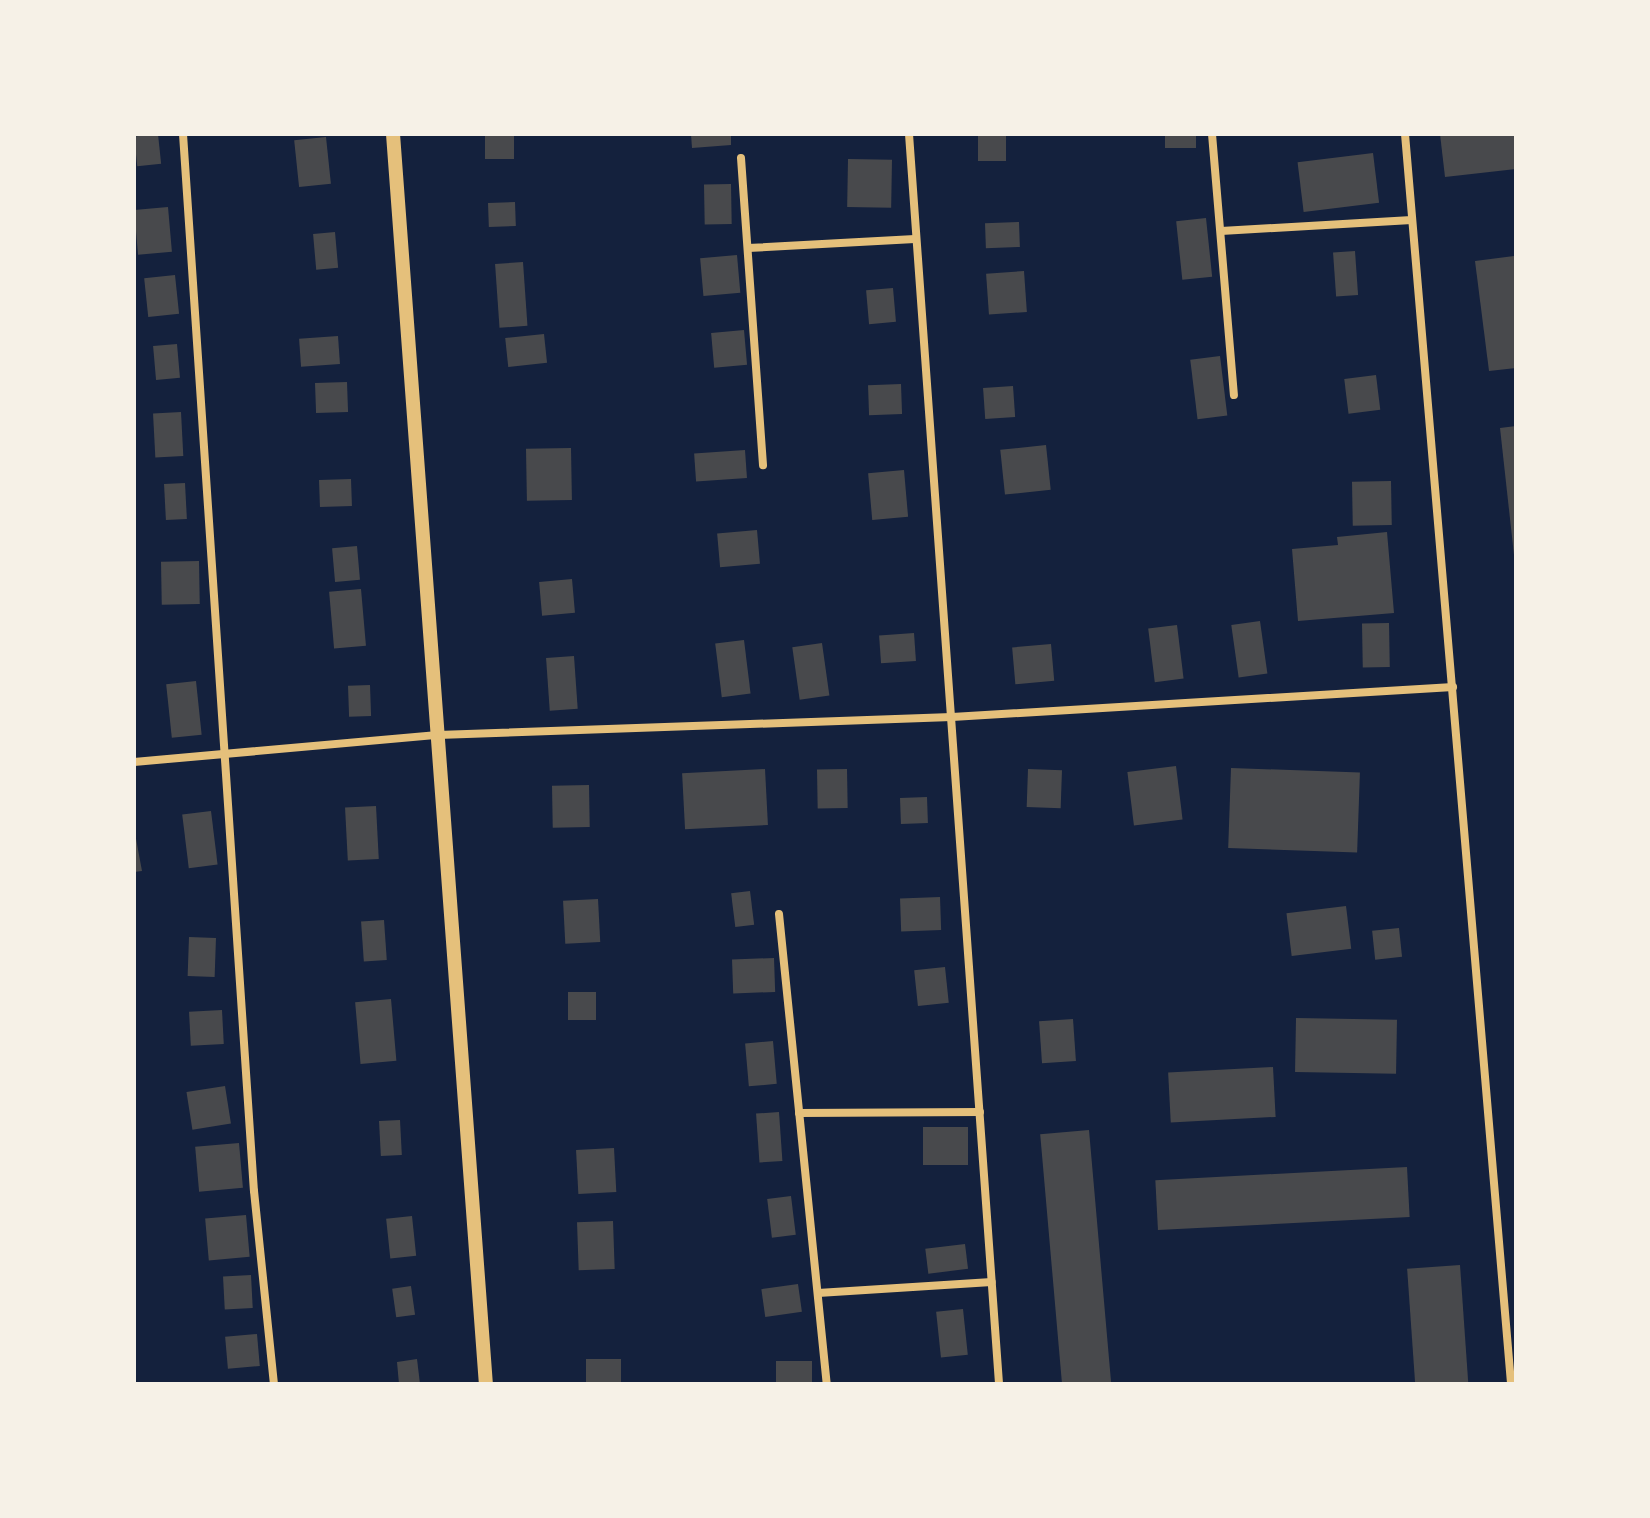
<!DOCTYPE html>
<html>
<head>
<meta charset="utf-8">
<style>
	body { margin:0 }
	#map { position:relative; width:1650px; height:1518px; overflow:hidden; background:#14213d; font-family:"Exo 2",sans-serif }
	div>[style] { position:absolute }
	.building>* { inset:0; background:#48494c; transform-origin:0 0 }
	.minor>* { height:8px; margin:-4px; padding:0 4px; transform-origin:4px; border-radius:4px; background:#e5c07b }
	.tertiary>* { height:14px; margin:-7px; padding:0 7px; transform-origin:7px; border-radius:7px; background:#e5c07b }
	span { translate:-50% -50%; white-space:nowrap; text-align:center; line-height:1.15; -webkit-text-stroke:8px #f6f1e7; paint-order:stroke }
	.frame { position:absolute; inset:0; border:136px solid #f6f1e7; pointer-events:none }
</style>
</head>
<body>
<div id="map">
	<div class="building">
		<i style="left:158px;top:134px;width:30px;height:24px;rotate:84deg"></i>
		<i style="left:485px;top:134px;width:29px;height:25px"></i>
		<i style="clip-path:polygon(691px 134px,731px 134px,731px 145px,692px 148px)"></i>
		<i style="left:978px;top:134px;width:28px;height:27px"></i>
		<i style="left:1165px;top:134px;width:31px;height:14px"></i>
		<i style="clip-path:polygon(1440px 134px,1516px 134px,1516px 169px,1445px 177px)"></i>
		<i style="left:326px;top:137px;width:47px;height:32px;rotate:84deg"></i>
		<i style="left:1373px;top:153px;width:50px;height:76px;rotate:83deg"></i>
		<i style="left:848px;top:159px;width:44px;height:48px;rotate:1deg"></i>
		<i style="left:731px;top:184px;width:40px;height:27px;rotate:89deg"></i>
		<i style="left:515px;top:202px;width:24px;height:27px;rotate:88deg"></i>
		<i style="left:168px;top:207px;width:45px;height:34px;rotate:85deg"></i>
		<i style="left:1206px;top:218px;width:59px;height:30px;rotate:84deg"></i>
		<i style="left:1019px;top:222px;width:25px;height:34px;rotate:88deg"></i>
		<i style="left:335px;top:232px;width:36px;height:22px;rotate:85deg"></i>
		<i style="left:1355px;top:251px;width:44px;height:22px;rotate:86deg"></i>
		<i style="left:737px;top:255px;width:38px;height:37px;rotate:85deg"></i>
		<i style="clip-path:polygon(1514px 256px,1516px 368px,1489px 371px,1475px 261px)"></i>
		<i style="left:523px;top:262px;width:64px;height:28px;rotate:86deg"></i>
		<i style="left:1024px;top:271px;width:41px;height:38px;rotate:86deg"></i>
		<i style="left:175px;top:275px;width:39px;height:31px;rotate:84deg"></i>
		<i style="left:893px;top:288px;width:34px;height:27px;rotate:85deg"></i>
		<i style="left:744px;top:330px;width:35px;height:33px;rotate:85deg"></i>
		<i style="left:544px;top:334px;width:29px;height:39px;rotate:84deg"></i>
		<i style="left:338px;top:336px;width:28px;height:39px;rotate:86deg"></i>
		<i style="left:177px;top:344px;width:34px;height:24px;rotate:85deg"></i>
		<i style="left:1220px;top:356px;width:60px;height:30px;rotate:83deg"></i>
		<i style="left:1376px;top:375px;width:35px;height:32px;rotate:83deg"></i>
		<i style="left:347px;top:382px;width:30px;height:32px;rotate:88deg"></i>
		<i style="left:901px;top:384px;width:30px;height:33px;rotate:88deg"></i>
		<i style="left:1013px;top:386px;width:31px;height:30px;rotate:86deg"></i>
		<i style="left:181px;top:412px;width:44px;height:28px;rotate:87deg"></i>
		<i style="clip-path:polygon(1516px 426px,1516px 555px,1514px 555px,1500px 428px)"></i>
		<i style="left:1046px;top:445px;width:45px;height:46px;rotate:84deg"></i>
		<i style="left:571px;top:448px;width:52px;height:45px;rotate:89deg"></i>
		<i style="left:745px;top:450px;width:28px;height:51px;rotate:86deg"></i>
		<i style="left:904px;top:470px;width:47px;height:36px;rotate:85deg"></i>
		<i style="left:351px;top:479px;width:27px;height:32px;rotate:88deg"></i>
		<i style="left:1391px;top:481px;width:44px;height:39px;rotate:89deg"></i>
		<i style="left:185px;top:483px;width:36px;height:21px;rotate:87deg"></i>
		<i style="left:757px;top:530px;width:34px;height:40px;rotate:85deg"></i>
		<i style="clip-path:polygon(1387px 532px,1394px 613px,1298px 621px,1292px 549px,1338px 545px,1337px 537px)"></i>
		<i style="left:357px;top:546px;width:34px;height:25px;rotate:85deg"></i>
		<i style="left:199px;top:561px;width:43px;height:38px;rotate:89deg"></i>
		<i style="left:572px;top:579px;width:34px;height:33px;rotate:85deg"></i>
		<i style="left:361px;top:589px;width:57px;height:32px;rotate:85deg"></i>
		<i style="left:1260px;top:621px;width:53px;height:29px;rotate:82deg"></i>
		<i style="left:1389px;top:623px;width:44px;height:27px;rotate:89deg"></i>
		<i style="left:1177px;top:625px;width:54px;height:29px;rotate:83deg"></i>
		<i style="left:914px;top:633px;width:28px;height:35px;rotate:86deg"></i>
		<i style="left:744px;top:640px;width:54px;height:29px;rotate:83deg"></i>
		<i style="left:822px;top:643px;width:53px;height:30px;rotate:82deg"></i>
		<i style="left:1051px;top:644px;width:37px;height:39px;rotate:85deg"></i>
		<i style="left:574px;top:656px;width:53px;height:28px;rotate:86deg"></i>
		<i style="left:196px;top:681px;width:54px;height:30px;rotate:84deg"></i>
		<i style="left:370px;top:685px;width:31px;height:22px;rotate:88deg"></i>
		<i style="left:1176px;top:766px;width:54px;height:49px;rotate:83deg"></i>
		<i style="left:1231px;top:768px;width:129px;height:80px;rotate:2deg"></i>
		<i style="left:765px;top:769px;width:56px;height:83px;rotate:87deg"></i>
		<i style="left:847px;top:769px;width:39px;height:30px;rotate:89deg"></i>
		<i style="left:1028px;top:769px;width:34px;height:38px;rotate:2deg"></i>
		<i style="left:589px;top:785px;width:42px;height:37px;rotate:89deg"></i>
		<i style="left:927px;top:797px;width:26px;height:27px;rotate:88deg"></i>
		<i style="left:376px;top:806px;width:53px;height:31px;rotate:87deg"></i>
		<i style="left:211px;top:811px;width:54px;height:29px;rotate:83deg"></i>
		<i style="clip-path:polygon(134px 828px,142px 871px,134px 872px)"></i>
		<i style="left:750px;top:891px;width:34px;height:19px;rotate:83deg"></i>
		<i style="left:940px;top:897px;width:33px;height:40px;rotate:88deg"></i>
		<i style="left:598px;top:899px;width:43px;height:35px;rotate:87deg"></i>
		<i style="left:1346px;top:906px;width:43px;height:60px;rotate:83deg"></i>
		<i style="left:384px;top:920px;width:40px;height:23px;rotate:86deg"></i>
		<i style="left:1399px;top:928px;width:29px;height:27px;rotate:84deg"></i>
		<i style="left:189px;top:937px;width:27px;height:39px;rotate:2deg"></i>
		<i style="left:774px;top:958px;width:34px;height:42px;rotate:88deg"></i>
		<i style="left:945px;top:967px;width:36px;height:31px;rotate:84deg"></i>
		<i style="left:596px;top:992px;width:28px;height:28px;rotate:90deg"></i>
		<i style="left:391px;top:999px;width:62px;height:36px;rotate:85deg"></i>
		<i style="left:222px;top:1010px;width:34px;height:33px;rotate:87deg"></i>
		<i style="left:1296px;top:1018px;width:101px;height:54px;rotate:1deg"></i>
		<i style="left:1073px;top:1019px;width:42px;height:34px;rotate:86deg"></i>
		<i style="left:773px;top:1041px;width:43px;height:28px;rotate:85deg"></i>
		<i style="left:1273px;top:1067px;width:50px;height:105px;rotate:87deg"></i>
		<i style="left:225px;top:1086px;width:38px;height:39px;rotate:81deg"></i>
		<i style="left:779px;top:1112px;width:49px;height:23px;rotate:86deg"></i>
		<i style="left:400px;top:1120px;width:35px;height:21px;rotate:87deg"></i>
		<i style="left:923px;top:1127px;width:45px;height:38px"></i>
		<i style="left:1089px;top:1130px;width:254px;height:49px;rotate:85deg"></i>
		<i style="left:239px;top:1143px;width:45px;height:44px;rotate:85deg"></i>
		<i style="left:614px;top:1148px;width:44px;height:38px;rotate:87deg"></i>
		<i style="left:1407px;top:1167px;width:50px;height:252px;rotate:87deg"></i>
		<i style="left:791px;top:1196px;width:39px;height:24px;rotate:83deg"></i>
		<i style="left:246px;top:1215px;width:42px;height:41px;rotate:85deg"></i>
		<i style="left:412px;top:1216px;width:40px;height:26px;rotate:84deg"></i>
		<i style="left:613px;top:1221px;width:48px;height:36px;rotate:88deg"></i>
		<i style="left:965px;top:1244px;width:25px;height:40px;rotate:83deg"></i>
		<i style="left:1460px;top:1265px;width:119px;height:53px;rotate:86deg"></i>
		<i style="left:251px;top:1275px;width:33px;height:28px;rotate:87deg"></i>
		<i style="left:798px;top:1284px;width:28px;height:37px;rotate:82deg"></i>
		<i style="left:411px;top:1286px;width:29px;height:19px;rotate:82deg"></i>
		<i style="left:963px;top:1309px;width:46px;height:27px;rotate:84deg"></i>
		<i style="left:257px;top:1334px;width:32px;height:32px;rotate:85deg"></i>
		<i style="clip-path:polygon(417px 1359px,420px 1384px,399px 1384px,397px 1362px)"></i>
		<i style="left:621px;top:1359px;width:25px;height:35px;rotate:90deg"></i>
		<i style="left:812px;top:1361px;width:23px;height:36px;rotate:90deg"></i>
	</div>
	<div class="minor">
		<i style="left:183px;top:134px;width:1059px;rotate:86.16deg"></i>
		<i style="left:254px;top:1191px;width:194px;rotate:84.1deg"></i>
		<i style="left:909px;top:134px;width:1253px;rotate:85.88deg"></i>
		<i style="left:1212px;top:134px;width:262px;rotate:85.2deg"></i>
		<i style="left:1405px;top:134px;width:1254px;rotate:85.15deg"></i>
		<i style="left:741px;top:158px;width:308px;rotate:85.9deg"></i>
		<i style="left:1221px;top:231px;width:191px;rotate:-3.3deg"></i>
		<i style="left:748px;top:248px;width:167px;rotate:-3.1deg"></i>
		<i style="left:134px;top:762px;width:305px;rotate:-5.1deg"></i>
		<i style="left:438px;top:735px;width:514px;rotate:-2.01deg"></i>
		<i style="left:952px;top:717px;width:502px;rotate:-3.43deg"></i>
		<i style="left:779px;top:914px;width:472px;rotate:84.2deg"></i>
		<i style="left:799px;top:1113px;width:181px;rotate:-0.3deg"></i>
		<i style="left:818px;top:1293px;width:174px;rotate:-3.6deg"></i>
	</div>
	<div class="tertiary">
		<i style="left:393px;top:134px;width:1253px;rotate:85.75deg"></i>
	</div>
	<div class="frame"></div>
</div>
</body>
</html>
